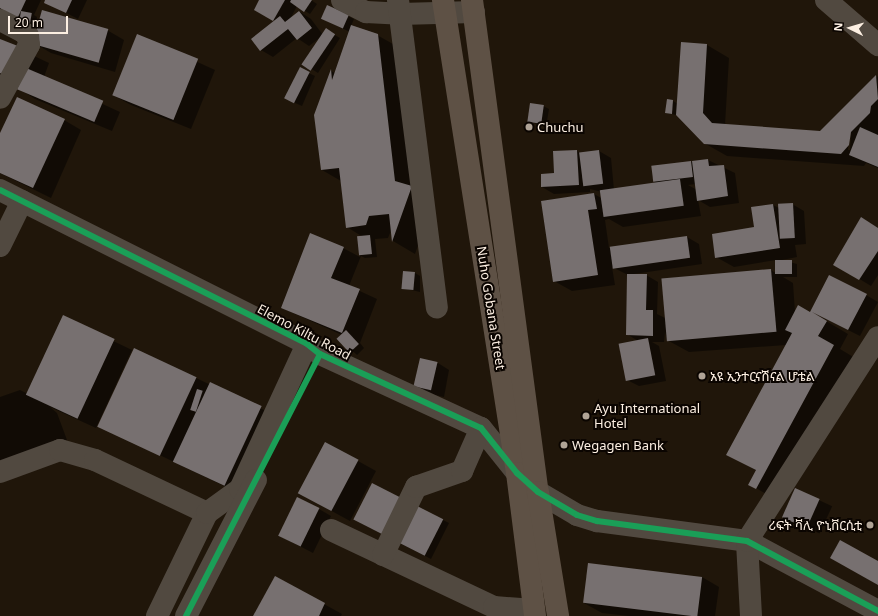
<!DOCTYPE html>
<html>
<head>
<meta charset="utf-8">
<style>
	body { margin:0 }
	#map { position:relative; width:878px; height:616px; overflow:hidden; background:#20160a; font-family:"Noto Sans","Noto Sans Ethiopic",sans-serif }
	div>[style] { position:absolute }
	.shadow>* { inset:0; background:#0007; transform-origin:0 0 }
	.building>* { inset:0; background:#777070; transform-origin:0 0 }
	.minor>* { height:22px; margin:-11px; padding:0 11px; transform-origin:11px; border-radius:11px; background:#514940 }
	.major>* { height:22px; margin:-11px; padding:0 11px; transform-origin:11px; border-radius:11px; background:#5e5145 }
	.cycleway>* { height:6px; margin:-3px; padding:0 3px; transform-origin:3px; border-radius:3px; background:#1a9f57 }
	.dots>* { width:11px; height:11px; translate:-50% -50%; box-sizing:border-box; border:2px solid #0b0501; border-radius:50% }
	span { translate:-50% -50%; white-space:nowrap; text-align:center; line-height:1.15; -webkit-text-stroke:4px #0b0501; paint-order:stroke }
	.poi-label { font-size:13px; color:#fcefe2 }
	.left { translate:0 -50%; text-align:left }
	.right { translate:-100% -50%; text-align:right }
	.street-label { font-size:13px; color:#fcefe2 }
	.north { position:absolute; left:830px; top:8px; width:40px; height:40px; -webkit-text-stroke:3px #0b0501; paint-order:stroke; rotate:275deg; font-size:11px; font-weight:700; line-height:16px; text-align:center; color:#fcefe2 }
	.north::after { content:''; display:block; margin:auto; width:14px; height:18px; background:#fcefe2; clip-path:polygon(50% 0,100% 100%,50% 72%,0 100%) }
	.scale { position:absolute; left:8px; top:16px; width:60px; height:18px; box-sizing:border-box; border:2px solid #fcefe2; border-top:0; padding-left:5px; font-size:12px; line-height:14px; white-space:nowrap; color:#fcefe2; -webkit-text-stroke:3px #0b0501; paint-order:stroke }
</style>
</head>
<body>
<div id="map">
	<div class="shadow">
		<i style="clip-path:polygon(0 0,41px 0,34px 15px,37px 17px,34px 38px,0 8px)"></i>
		<i style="clip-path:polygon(46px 0,87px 0,78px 19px,45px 2px)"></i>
		<i style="clip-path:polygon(261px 0,311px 0,317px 4px,310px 14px,297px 6px,289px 21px,300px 12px,311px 19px,323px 35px,326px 30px,340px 38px,318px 73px,305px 65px,322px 36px,309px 46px,297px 38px,273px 57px,261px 50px,275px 21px,255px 9px)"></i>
		<i style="clip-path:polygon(348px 16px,354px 19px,351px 26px,377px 35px,400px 48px,434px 199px,415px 254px,393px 241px,392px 228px,388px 238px,375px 239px,377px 257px,365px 258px,361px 256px,349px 286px,377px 299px,360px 343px,364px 348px,357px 355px,339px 339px,342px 335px,282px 308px,343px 248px,360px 257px,358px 237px,363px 237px,347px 227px,341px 181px,322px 170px,316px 116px,331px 71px,335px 73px,350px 32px,327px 21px)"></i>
		<i style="clip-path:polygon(107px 30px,124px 40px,115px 72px,51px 53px,34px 43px)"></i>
		<i style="clip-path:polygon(138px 35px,215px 70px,191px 129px,131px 105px,113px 95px)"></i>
		<i style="clip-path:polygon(0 40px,49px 63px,44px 77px,120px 112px,112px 131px,35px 99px,0 76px)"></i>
		<i style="clip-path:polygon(evenodd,682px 43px,707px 45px,729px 58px,725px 125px,820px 132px,878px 76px,878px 168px,866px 163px,864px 166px,727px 156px,704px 143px,677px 115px,666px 113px,673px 101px,678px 104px,682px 43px,851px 133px,850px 150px,848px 150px,849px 136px,851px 133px)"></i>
		<i style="clip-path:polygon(300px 69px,315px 76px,302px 106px,293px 102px)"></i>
		<i style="clip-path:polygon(543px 106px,549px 109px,546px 127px,528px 121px)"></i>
		<i style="clip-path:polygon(64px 120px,81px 130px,51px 198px,0 173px,0 135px)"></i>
		<i style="clip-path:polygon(evenodd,577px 151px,581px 154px,599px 151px,611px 158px,614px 190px,657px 184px,654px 182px,691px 162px,708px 160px,735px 173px,739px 203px,710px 207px,698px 200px,701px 216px,623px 227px,609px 219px,605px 220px,609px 248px,687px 237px,699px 244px,702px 264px,634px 274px,646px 275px,658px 282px,657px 314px,665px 318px,771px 270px,777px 274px,776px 260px,734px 267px,716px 257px,755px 228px,752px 208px,773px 205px,779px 208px,792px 204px,804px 211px,806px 244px,795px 245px,797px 257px,782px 260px,797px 264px,797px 277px,783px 277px,793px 283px,795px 312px,826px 321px,848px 334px,840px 349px,855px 358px,778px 501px,749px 484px,757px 471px,728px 454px,786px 345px,689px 352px,667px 340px,665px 332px,664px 342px,652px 342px,659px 346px,666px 381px,639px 386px,627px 380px,638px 341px,627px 334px,628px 275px,612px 267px,615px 285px,572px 291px,554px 281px,542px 201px,594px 194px,603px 199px,602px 192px,590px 189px,590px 192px,554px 194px,542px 187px,577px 151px,696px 184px,697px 190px,688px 185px,696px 184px)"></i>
		<i style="clip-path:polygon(878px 228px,878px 275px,871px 286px,835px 264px)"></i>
		<i style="clip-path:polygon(415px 273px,420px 276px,420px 292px,403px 288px)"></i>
		<i style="clip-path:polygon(866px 295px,878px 302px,860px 336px,824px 318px)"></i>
		<i style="clip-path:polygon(63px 317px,132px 350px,96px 428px,50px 407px,57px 413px,67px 440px,0 464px,0 397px,20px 390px,28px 394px)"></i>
		<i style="clip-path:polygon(438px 363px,449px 370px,444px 397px,426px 393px,415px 386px)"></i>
		<i style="clip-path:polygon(196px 378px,279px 417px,243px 495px,99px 426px)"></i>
		<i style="clip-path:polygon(358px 461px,376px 471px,350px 521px,317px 503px)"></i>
		<i style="left:795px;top:489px;width:41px;height:30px;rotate:25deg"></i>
		<i style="clip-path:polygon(319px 509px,331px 516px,313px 553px,280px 536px)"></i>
		<i style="clip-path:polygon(443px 520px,449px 523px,431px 559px,361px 523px)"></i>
		<i style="clip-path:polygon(275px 577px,342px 614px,341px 616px,254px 616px)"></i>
		<i style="clip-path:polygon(702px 577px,719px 587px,715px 616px,629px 616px,602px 613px,584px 603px)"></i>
	</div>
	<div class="building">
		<i style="clip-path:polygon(0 0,26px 0,11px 32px,3px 10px,0 8px)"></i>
		<i style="clip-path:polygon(45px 0,72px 0,66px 13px,44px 3px)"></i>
		<i style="clip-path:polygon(259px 0,285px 0,273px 21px,254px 10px)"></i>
		<i style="clip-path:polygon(291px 0,312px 0,304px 12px,290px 2px)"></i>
		<i style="left:327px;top:5px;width:24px;height:15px;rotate:24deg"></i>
		<i style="left:42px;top:10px;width:69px;height:35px;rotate:16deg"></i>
		<i style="left:21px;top:11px;width:11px;height:23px;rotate:10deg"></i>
		<i style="clip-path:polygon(299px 11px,312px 28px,297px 40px,288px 29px,260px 51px,251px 39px,280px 16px,285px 22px)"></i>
		<i style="clip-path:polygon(351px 25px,378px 34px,395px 181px,412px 186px,392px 242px,389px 214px,369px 216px,366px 225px,346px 228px,339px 168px,321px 170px,314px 115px,331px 69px,332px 80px)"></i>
		<i style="left:326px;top:28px;width:11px;height:44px;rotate:34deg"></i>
		<i style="left:137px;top:34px;width:66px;height:66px;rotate:22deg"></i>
		<i style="clip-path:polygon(0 39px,28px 50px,15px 80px,0 73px)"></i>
		<i style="clip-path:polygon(681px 42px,707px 44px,703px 113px,712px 123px,820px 131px,876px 75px,878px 99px,871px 106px,870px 113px,851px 132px,849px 145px,841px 154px,704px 144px,676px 115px)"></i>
		<i style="left:300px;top:67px;width:11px;height:35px;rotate:27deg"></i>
		<i style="left:26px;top:68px;width:84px;height:23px;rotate:23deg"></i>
		<i style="clip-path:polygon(17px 97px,65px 119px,33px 188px,0 173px,0 133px)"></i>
		<i style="clip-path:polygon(667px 99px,673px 100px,672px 114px,665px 113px)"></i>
		<i style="left:530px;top:103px;width:14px;height:19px;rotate:8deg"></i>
		<i style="clip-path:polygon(860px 127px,878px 135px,878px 167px,849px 155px)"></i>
		<i style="clip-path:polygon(577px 150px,579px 185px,541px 187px,541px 174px,554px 173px,553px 151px)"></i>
		<i style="left:599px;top:150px;width:34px;height:20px;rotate:83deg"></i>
		<i style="clip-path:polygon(708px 159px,709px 166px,724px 165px,728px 196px,697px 201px,692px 161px)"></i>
		<i style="left:691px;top:161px;width:16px;height:40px;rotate:83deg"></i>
		<i style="left:680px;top:179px;width:27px;height:81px;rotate:82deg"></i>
		<i style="clip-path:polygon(594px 193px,597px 209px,588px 210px,598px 275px,553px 282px,541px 201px)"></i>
		<i style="left:793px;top:203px;width:35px;height:15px;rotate:87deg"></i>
		<i style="clip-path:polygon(773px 204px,780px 248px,715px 258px,712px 234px,754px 227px,751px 207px)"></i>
		<i style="clip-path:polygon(861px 217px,878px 228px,878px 251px,859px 280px,833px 265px)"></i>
		<i style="clip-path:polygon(310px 233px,344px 247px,331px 278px,360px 289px,342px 333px,281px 308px)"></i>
		<i style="left:370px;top:235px;width:19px;height:13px;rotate:84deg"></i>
		<i style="left:687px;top:236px;width:22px;height:78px;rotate:82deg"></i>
		<i style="left:775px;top:260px;width:17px;height:14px"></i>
		<i style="left:771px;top:269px;width:63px;height:110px;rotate:85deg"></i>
		<i style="left:403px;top:271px;width:12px;height:18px;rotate:5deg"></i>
		<i style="clip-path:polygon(627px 274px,647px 274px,646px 310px,653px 310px,653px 336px,626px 335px)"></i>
		<i style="clip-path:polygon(829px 275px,867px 294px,848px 330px,812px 312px,827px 321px,818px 336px,834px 345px,756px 489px,748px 485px,756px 470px,726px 455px,792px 333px,785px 330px,798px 305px,810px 312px)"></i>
		<i style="left:63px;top:315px;width:57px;height:88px;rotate:25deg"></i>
		<i style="left:346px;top:330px;width:19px;height:13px;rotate:47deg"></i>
		<i style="left:648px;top:338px;width:38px;height:30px;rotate:79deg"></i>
		<i style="left:134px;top:348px;width:69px;height:87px;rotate:25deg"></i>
		<i style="left:420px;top:358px;width:18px;height:29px;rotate:13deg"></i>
		<i style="left:210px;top:382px;width:57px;height:88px;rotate:25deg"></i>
		<i style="left:197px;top:389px;width:6px;height:22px;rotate:18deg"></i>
		<i style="left:325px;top:442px;width:38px;height:58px;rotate:28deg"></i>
		<i style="left:372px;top:483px;width:80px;height:41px;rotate:27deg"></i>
		<i style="left:795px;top:488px;width:27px;height:32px;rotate:24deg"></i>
		<i style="left:297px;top:497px;width:25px;height:43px;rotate:26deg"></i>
		<i style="clip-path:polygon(840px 540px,878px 561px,878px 585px,830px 558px)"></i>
		<i style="left:588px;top:563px;width:115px;height:40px;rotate:7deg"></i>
		<i style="clip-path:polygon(275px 576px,325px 603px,319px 616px,253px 616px)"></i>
	</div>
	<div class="minor">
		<i style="left:342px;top:0;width:27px;rotate:27deg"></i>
		<i style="left:366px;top:12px;width:34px;rotate:3deg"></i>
		<i style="left:400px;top:14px;width:74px;rotate:-1.5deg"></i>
		<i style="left:398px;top:0;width:310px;rotate:82.8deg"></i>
		<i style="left:826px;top:0;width:69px;rotate:40.9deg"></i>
		<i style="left:0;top:20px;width:25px;rotate:27deg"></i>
		<i style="left:22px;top:31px;width:8px;rotate:40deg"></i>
		<i style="left:28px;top:36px;width:9px;rotate:84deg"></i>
		<i style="left:29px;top:45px;width:60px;rotate:118.7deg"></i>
		<i style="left:0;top:190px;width:343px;rotate:26.6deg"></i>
		<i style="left:307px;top:344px;width:16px;rotate:38deg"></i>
		<i style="left:320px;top:354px;width:177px;rotate:24.7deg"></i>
		<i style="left:481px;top:428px;width:58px;rotate:51.3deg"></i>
		<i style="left:517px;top:473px;width:28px;rotate:42deg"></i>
		<i style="left:538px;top:492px;width:45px;rotate:30.5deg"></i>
		<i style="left:577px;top:515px;width:21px;rotate:17deg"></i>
		<i style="left:597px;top:521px;width:151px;rotate:7.6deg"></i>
		<i style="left:747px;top:541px;width:149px;rotate:28.1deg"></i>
		<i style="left:0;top:246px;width:50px;rotate:-63.9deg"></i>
		<i style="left:0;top:472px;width:64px;rotate:-20.1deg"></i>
		<i style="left:60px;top:450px;width:36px;rotate:16deg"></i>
		<i style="left:95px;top:460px;width:124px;rotate:25.3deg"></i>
		<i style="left:331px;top:530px;width:180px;rotate:25.3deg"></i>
		<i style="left:494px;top:607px;width:40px;rotate:4.3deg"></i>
		<i style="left:383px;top:555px;width:76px;rotate:-64.1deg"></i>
		<i style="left:416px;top:487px;width:49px;rotate:-19.2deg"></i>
		<i style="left:462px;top:471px;width:47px;rotate:-66.2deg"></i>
		<i style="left:157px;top:616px;width:114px;rotate:-64.1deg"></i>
		<i style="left:207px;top:513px;width:41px;rotate:-36deg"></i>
		<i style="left:240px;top:489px;width:160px;rotate:-65.2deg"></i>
		<i style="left:186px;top:616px;width:153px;rotate:-62.8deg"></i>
		<i style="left:751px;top:616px;width:75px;rotate:-93.1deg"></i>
		<i style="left:747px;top:541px;width:242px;rotate:-57.3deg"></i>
	</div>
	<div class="major">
		<i style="left:443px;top:0;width:479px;rotate:81.1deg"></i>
		<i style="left:517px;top:473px;width:144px;rotate:82.8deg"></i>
		<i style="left:472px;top:0;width:496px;rotate:82.4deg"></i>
		<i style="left:538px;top:492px;width:126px;rotate:80.8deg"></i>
	</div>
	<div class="cycleway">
		<i style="left:0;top:190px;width:343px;rotate:26.6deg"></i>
		<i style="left:307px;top:344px;width:16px;rotate:38deg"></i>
		<i style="left:320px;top:354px;width:177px;rotate:24.7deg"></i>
		<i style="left:481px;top:428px;width:58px;rotate:51.3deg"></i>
		<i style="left:517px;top:473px;width:28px;rotate:42deg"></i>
		<i style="left:538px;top:492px;width:45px;rotate:30.5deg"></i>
		<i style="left:577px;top:515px;width:21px;rotate:17deg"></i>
		<i style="left:597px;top:521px;width:151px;rotate:7.6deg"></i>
		<i style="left:747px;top:541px;width:149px;rotate:28.1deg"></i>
		<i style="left:186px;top:616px;width:294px;rotate:-62.9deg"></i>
	</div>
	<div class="dots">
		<i style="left:529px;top:127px;background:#afa396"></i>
		<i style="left:702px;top:376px;background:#afa396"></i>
		<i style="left:586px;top:416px;background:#afa396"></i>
		<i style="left:564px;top:445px;background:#afa396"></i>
		<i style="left:870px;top:525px;background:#afa396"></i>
	</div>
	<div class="poi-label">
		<span class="left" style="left:537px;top:127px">Chuchu</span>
		<span class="left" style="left:710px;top:376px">አዩ ኢንተርናሽናል ሆቴል</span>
		<span class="left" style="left:594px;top:416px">Ayu International<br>Hotel</span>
		<span class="left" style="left:572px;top:445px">Wegagen Bank</span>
		<span class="right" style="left:862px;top:525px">ሪፍት ቫሊ ዮኒቨርሲቲ</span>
	</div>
	<div class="street-label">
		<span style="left:491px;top:308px;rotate:81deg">Nuho Gobana Street</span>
		<span style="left:304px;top:332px;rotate:28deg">Elemo Kiltu Road</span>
	</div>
	<div class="north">N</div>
	<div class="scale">20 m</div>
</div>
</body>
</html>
